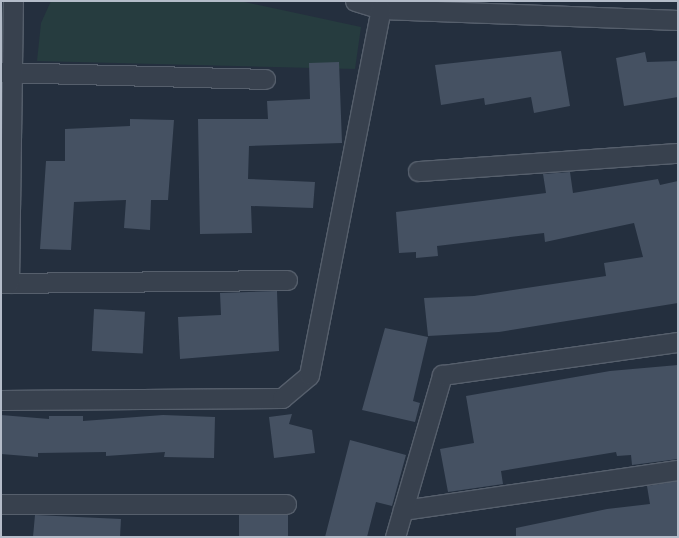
<!DOCTYPE html>
<html>
<head>
<meta charset="utf-8">
<style>
	body { margin:0 }
	#map { position:relative; width:679px; height:538px; overflow:hidden; background:#242f3e; font-family:"Space Grotesk",sans-serif }
	div>[style] { position:absolute }
	.green>* { inset:0; background:#263c3f }
	.building>* { inset:0; background:#455162; transform-origin:0 0 }
	.roads { filter:drop-shadow(1px 0 #565f6c) drop-shadow(-1px 0 #565f6c) drop-shadow(0 1px #565f6c) drop-shadow(0 -1px #565f6c) }
	.street>* { height:19px; margin:-9.5px; padding:0 9.5px; transform-origin:9.5px; border-radius:9.5px; background:#38414e }
	span { translate:-50% -50%; white-space:nowrap; text-align:center; line-height:1.15; -webkit-text-stroke:5px #1d2633; paint-order:stroke }
	.frame { position:absolute; inset:0; border:2px solid #b4bcc9; pointer-events:none }
</style>
</head>
<body>
<div id="map">
	<div class="green">
		<i style="clip-path:polygon(51px 1px,240px 1px,361px 27px,355px 69px,37px 61px,41px 23px)"></i>
	</div>
	<div class="building">
		<i style="clip-path:polygon(561px 51px,570px 106px,534px 113px,531px 97px,485px 105px,484px 98px,441px 105px,435px 65px)"></i>
		<i style="clip-path:polygon(645px 52px,647px 62px,678px 61px,678px 97px,624px 106px,616px 58px)"></i>
		<i style="clip-path:polygon(339px 62px,342px 143px,249px 146px,248px 179px,315px 182px,313px 208px,251px 206px,252px 233px,200px 234px,198px 119px,268px 119px,267px 101px,310px 99px,309px 63px)"></i>
		<i style="clip-path:polygon(130px 119px,174px 120px,168px 200px,151px 200px,150px 230px,124px 228px,126px 200px,74px 202px,71px 250px,40px 249px,46px 161px,65px 161px,65px 129px,130px 126px)"></i>
		<i style="clip-path:polygon(570px 172px,573px 193px,658px 179px,660px 185px,678px 181px,678px 303px,499px 332px,428px 336px,424px 298px,474px 296px,606px 276px,604px 263px,643px 257px,634px 223px,545px 242px,544px 233px,437px 246px,438px 256px,416px 258px,416px 252px,399px 253px,396px 212px,546px 193px,543px 174px)"></i>
		<i style="clip-path:polygon(277px 291px,279px 351px,180px 359px,178px 317px,221px 315px,220px 293px)"></i>
		<i style="left:94px;top:309px;width:51px;height:42px;rotate:3deg"></i>
		<i style="clip-path:polygon(385px 328px,428px 337px,413px 401px,420px 403px,415px 422px,362px 410px)"></i>
		<i style="clip-path:polygon(678px 365px,678px 459px,632px 465px,631px 455px,617px 456px,616px 452px,501px 471px,503px 484px,448px 492px,440px 449px,474px 443px,466px 396px,610px 371px)"></i>
		<i style="clip-path:polygon(292px 414px,289px 424px,312px 430px,315px 453px,274px 458px,269px 417px)"></i>
		<i style="clip-path:polygon(1px 415px,49px 419px,49px 416px,83px 416px,83px 421px,163px 415px,215px 417px,214px 458px,164px 457px,165px 452px,106px 456px,106px 452px,38px 453px,38px 457px,1px 454px)"></i>
		<i style="clip-path:polygon(350px 440px,406px 455px,392px 506px,376px 502px,367px 537px,325px 537px)"></i>
		<i style="clip-path:polygon(678px 481px,678px 537px,516px 537px,516px 528px,607px 509px,650px 504px,647px 486px)"></i>
		<i style="clip-path:polygon(35px 515px,121px 519px,120px 537px,33px 537px)"></i>
		<i style="left:239px;top:515px;width:49px;height:22px"></i>
	</div>
	<div class="roads">
		<div class="street">
			<i style="left:355px;top:1px;width:27px;rotate:17deg"></i>
			<i style="left:381px;top:9px;width:297px;rotate:2.1deg"></i>
			<i style="left:1px;top:72px;width:264px;rotate:1.5deg"></i>
			<i style="left:418px;top:171px;width:261px;rotate:-4deg"></i>
			<i style="left:1px;top:283px;width:286px;rotate:-0.6deg"></i>
			<i style="left:9px;top:283px;width:282px;rotate:-89.2deg"></i>
			<i style="left:1px;top:400px;width:281px;rotate:-0.4deg"></i>
			<i style="left:282px;top:398px;width:35px;rotate:-40deg"></i>
			<i style="left:309px;top:375px;width:373px;rotate:-78.9deg"></i>
			<i style="left:1px;top:504px;width:285px"></i>
			<i style="left:403px;top:510px;width:278px;rotate:-8.3deg"></i>
			<i style="left:395px;top:537px;width:169px;rotate:-73.8deg"></i>
			<i style="left:442px;top:375px;width:238px;rotate:-8deg"></i>
		</div>
	</div>
	<div class="frame"></div>
</div>
</body>
</html>
